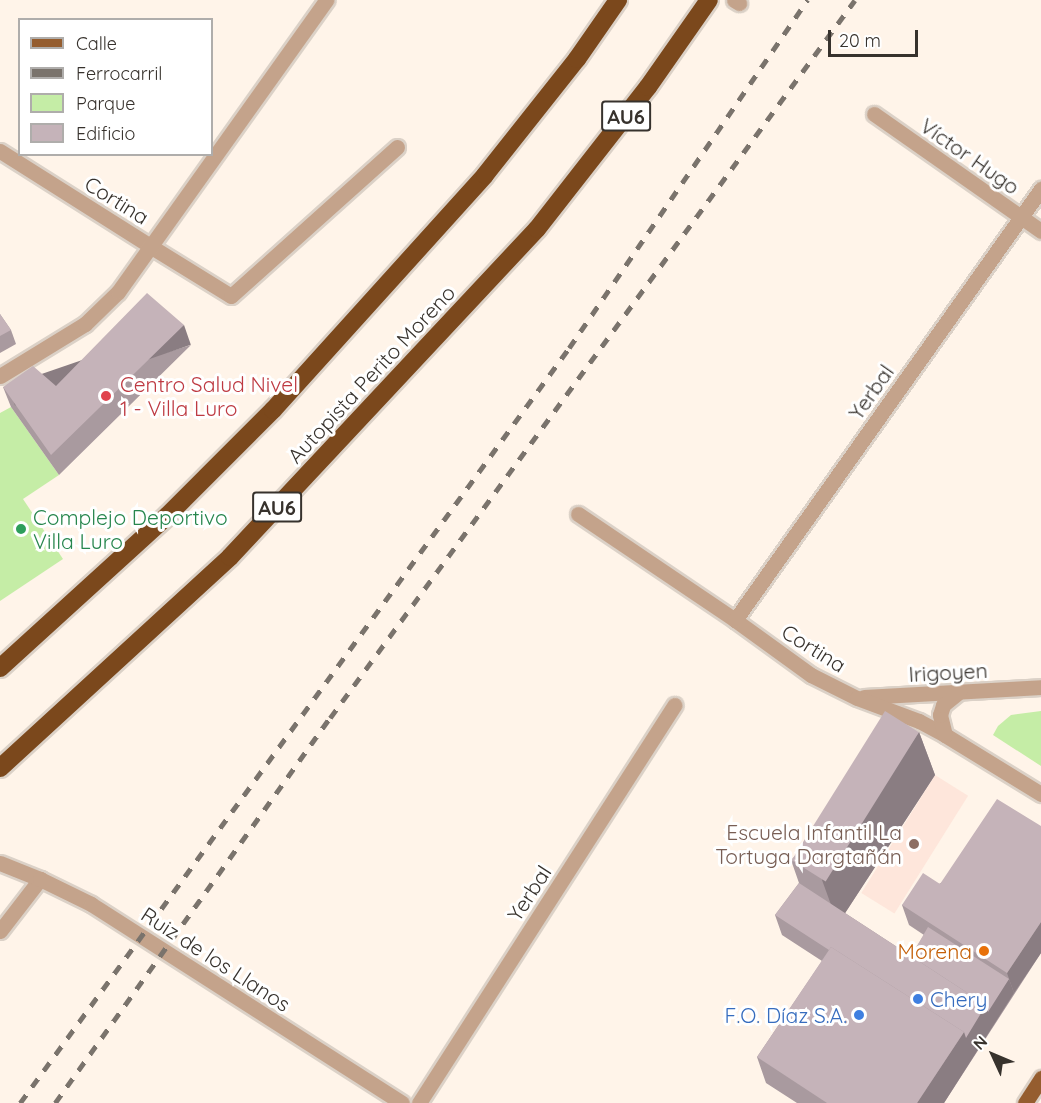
<!DOCTYPE html>
<html>
<head>
<meta charset="utf-8">
<style>
	body { margin:0 }
	#map { position:relative; width:1041px; height:1103px; overflow:hidden; background:#fff4e9; font-family:Quicksand,sans-serif }
	div>[style] { position:absolute }
	.education>* { inset:0; background:#fee6db; transform-origin:0 0 }
	.green>* { inset:0; background:#c5eda6 }
	.roads { filter:drop-shadow(2px 0 #dbd1c7) drop-shadow(-2px 0 #dbd1c7) drop-shadow(0 2px #dbd1c7) drop-shadow(0 -2px #dbd1c7) }
	.service>* { height:15px; margin:-7.5px; padding:0 7.5px; transform-origin:7.5px; border-radius:7.5px; background:#c4a38b }
	.minor>* { height:15px; margin:-7.5px; padding:0 7.5px; transform-origin:7.5px; border-radius:7.5px; background:#c4a38b }
	.tertiary>* { height:15px; margin:-7.5px; padding:0 7.5px; transform-origin:7.5px; border-radius:7.5px; background:#c4a38b }
	.primary>* { height:15px; margin:-7.5px; padding:0 7.5px; transform-origin:7.5px; border-radius:7.5px; background:#955d2f }
	.motorway>* { height:18px; margin:-9px; padding:0 9px; transform-origin:9px; border-radius:9px; background:#7b481c }
	.rail>* { height:4.5px; margin-top:-2.25px; transform-origin:0; background:repeating-linear-gradient(90deg,#7a736c 0 10px,transparent 0 20px) }
	.wall>* { inset:0; background:#a99a9f }
	.shaded-wall>* { inset:0; background:#8a7d82; transform-origin:0 0 }
	.building>* { inset:0; background:#c5b3b9; transform-origin:0 0 }
	.dots>* { width:16px; height:16px; translate:-50% -50%; box-sizing:border-box; border:3px solid #fff; border-radius:50% }
	span { translate:-50% -50%; white-space:nowrap; text-align:center; line-height:1.15; -webkit-text-stroke:6px #fff; paint-order:stroke }
	.shield-label span { padding:2px 4px; background:#fff; border:2px solid; border-radius:4px; -webkit-text-stroke-width:0 }
	.shield-label { font-size:20px; color:#37322d; font-weight:700 }
	.street-label { font-size:21px; color:#37322d }
	.health-label { font-size:21px; color:#be3a42 }
	.left { translate:0 -50%; text-align:left }
	.leisure-label { font-size:21px; color:#27864d }
	.education-label { font-size:21px; color:#785e54 }
	.right { translate:-100% -50%; text-align:right }
	.food-label { font-size:21px; color:#c56008 }
	.shop-label { font-size:21px; color:#366cbe }
	.legend { position:absolute; left:18px; top:18px; width:195px; height:138px; box-sizing:border-box; background:#fff; border:2px solid #afadab; margin:0; padding:8px 10px; list-style:none; font-size:18px; color:#37322d }
	.legend li { display:flex; align-items:center; gap:12px; height:30px }
	.legend b { width:30px; border:2px solid #afadab }
	.north { position:absolute; left:963px; top:1025px; width:60px; height:60px; -webkit-text-stroke:4px #fff; paint-order:stroke; rotate:314deg; font-size:16px; font-weight:700; line-height:24px; text-align:center; color:#37322d }
	.north::after { content:''; display:block; margin:auto; width:21px; height:27px; background:#37322d; clip-path:polygon(50% 0,100% 100%,50% 72%,0 100%) }
	.scale { position:absolute; left:828px; top:30px; width:90px; height:27px; box-sizing:border-box; border:3px solid #37322d; border-top:0; padding-left:8px; font-size:18px; line-height:21px; white-space:nowrap; color:#37322d; -webkit-text-stroke:4px #fff; paint-order:stroke }
</style>
</head>
<body>
<div id="map">
	<div class="education">
		<i style="left:935px;top:775px;width:39px;height:139px;rotate:32deg"></i>
	</div>
	<div class="green">
		<i style="clip-path:polygon(11px 407px,59px 475px,23px 499px,63px 559px,0 601px,0 413px)"></i>
		<i style="clip-path:polygon(1041px 711px,1041px 766px,993px 735px,998px 726px,1011px 715px)"></i>
	</div>
	<div class="roads">
		<div class="service">
			<i style="left:150px;top:246px;width:95px;rotate:31.7deg"></i>
			<i style="left:231px;top:296px;width:223px;rotate:-41.9deg"></i>
			<i style="left:0;top:931px;width:66px;rotate:-52.4deg"></i>
		</div>
		<div class="minor">
			<i style="left:734px;top:0;width:6px;rotate:31deg"></i>
			<i style="left:874px;top:114px;width:204px;rotate:35deg"></i>
			<i style="left:0;top:151px;width:178px;rotate:32.3deg"></i>
			<i style="left:0;top:376px;width:100px;rotate:-31.5deg"></i>
			<i style="left:85px;top:324px;width:46px;rotate:-44.1deg"></i>
			<i style="left:118px;top:292px;width:359px;rotate:-54.5deg"></i>
			<i style="left:578px;top:514px;width:189px;rotate:34deg"></i>
			<i style="left:735px;top:620px;width:94px;rotate:35.9deg"></i>
			<i style="left:811px;top:675px;width:51px;rotate:26.6deg"></i>
			<i style="left:735px;top:620px;width:529px;rotate:-54.63deg"></i>
			<i style="left:419px;top:1103px;width:473px;rotate:-57.3deg"></i>
		</div>
		<div class="tertiary">
			<i style="left:864px;top:697px;width:177px;rotate:-3.2deg"></i>
			<i style="left:857px;top:698px;width:66px;rotate:20.4deg"></i>
			<i style="left:919px;top:721px;width:30px;rotate:28deg"></i>
			<i style="left:945px;top:735px;width:113px;rotate:31.6deg"></i>
			<i style="left:945px;top:735px;width:21px;rotate:-104deg"></i>
			<i style="left:940px;top:715px;width:10px;rotate:-73deg"></i>
			<i style="left:943px;top:705px;width:21px;rotate:-39deg"></i>
			<i style="left:0;top:863px;width:43px;rotate:21.8deg"></i>
			<i style="left:40px;top:879px;width:57px;rotate:26.1deg"></i>
			<i style="left:91px;top:904px;width:369px;rotate:32.6deg"></i>
		</div>
		<div class="primary">
			<i style="left:1025px;top:1103px;width:30px;rotate:-57deg"></i>
		</div>
		<div class="motorway">
			<i style="left:0;top:668px;width:227px;rotate:-42.3deg"></i>
			<i style="left:168px;top:515px;width:148px;rotate:-45deg"></i>
			<i style="left:273px;top:410px;width:316px;rotate:-47.9deg"></i>
			<i style="left:485px;top:175px;width:148px;rotate:-51.6deg"></i>
			<i style="left:577px;top:59px;width:72px;rotate:-55.2deg"></i>
			<i style="left:0;top:768px;width:312px;rotate:-42.5deg"></i>
			<i style="left:230px;top:557px;width:449px;rotate:-46.9deg"></i>
			<i style="left:537px;top:229px;width:180px;rotate:-52deg"></i>
			<i style="left:648px;top:87px;width:106px;rotate:-55deg"></i>
		</div>
	</div>
	<div class="rail">
		<i style="left:20px;top:1103px;width:934px;rotate:-53.98deg"></i>
		<i style="left:569px;top:348px;width:422px;rotate:-55.6deg"></i>
		<i style="left:55px;top:1103px;width:473px;rotate:-54.5deg"></i>
		<i style="left:330px;top:718px;width:889px;rotate:-53.83deg"></i>
	</div>
	<div class="wall">
		<i style="clip-path:polygon(0 314px,11px 330px,16px 344px,0 353px)"></i>
		<i style="clip-path:polygon(191px 345px,59px 475px,11px 407px,3px 387px,56px 386px)"></i>
		<i style="clip-path:polygon(919px 732px,935px 775px,845px 913px,911px 956px,924px 935px,909px 925px,902px 905px,1041px 826px,1041px 953px,944px 1103px,797px 1103px,766px 1083px,757px 1057px,822px 961px,782px 935px,775px 915px,799px 883px,791px 860px)"></i>
	</div>
	<div class="shaded-wall">
		<i style="left:184px;top:325px;width:21px;height:186px;rotate:71deg"></i>
		<i style="clip-path:polygon(919px 732px,935px 775px,838px 924px,822px 880px)"></i>
		<i style="clip-path:polygon(1041px 922px,1041px 953px,1014px 993px,1007px 973px)"></i>
		<i style="clip-path:polygon(1009px 979px,1014px 993px,944px 1103px,917px 1103px,964px 1032px)"></i>
	</div>
	<div class="building">
		<i style="clip-path:polygon(147px 293px,184px 325px,51px 455px,3px 387px,33px 366px,56px 386px)"></i>
		<i style="clip-path:polygon(0 314px,11px 330px,0 336px)"></i>
		<i style="left:885px;top:711px;width:40px;height:176px;rotate:32deg"></i>
		<i style="clip-path:polygon(997px 799px,1041px 826px,1041px 922px,1007px 973px,902px 905px,923px 873px,940px 884px)"></i>
		<i style="clip-path:polygon(799px 883px,986px 1005px,966px 1038px,964px 1032px,831px 947px,829px 950px,775px 915px)"></i>
		<i style="clip-path:polygon(928px 927px,1009px 979px,988px 1012px,986px 1005px,911px 956px)"></i>
		<i style="clip-path:polygon(831px 947px,964px 1032px,917px 1103px,827px 1103px,757px 1057px)"></i>
	</div>
	<div class="dots">
		<i style="left:106px;top:396px;background:#e0444e"></i>
		<i style="left:21px;top:529px;background:#2e9e5b"></i>
		<i style="left:914px;top:844px;background:#8d6e63"></i>
		<i style="left:984px;top:951px;background:#e8710a"></i>
		<i style="left:918px;top:999px;background:#3f7fe0"></i>
		<i style="left:859px;top:1015px;background:#3f7fe0"></i>
	</div>
	<div class="shield-label">
		<span style="left:626px;top:116px">AU6</span>
		<span style="left:277px;top:507px">AU6</span>
	</div>
	<div class="street-label">
		<span style="left:970px;top:156px;rotate:35deg">Víctor Hugo</span>
		<span style="left:117px;top:200px;rotate:32deg">Cortina</span>
		<span style="left:371px;top:374px;rotate:-47deg">Autopista Perito Moreno</span>
		<span style="left:871px;top:392px;rotate:-55deg">Yerbal</span>
		<span style="left:814px;top:648px;rotate:32deg">Cortina</span>
		<span style="left:948px;top:672px;rotate:-3deg">Irigoyen</span>
		<span style="left:529px;top:893px;rotate:-57deg">Yerbal</span>
		<span style="left:216px;top:959px;rotate:33deg">Ruiz de los Llanos</span>
	</div>
	<div class="health-label">
		<span class="left" style="left:120px;top:396px">Centro Salud Nivel<br>1 - Villa Luro</span>
	</div>
	<div class="leisure-label">
		<span class="left" style="left:33px;top:529px">Complejo Deportivo<br>Villa Luro</span>
	</div>
	<div class="education-label">
		<span class="right" style="left:902px;top:844px">Escuela Infantil La<br>Tortuga Dargtañán</span>
	</div>
	<div class="food-label">
		<span class="right" style="left:972px;top:951px">Morena</span>
	</div>
	<div class="shop-label">
		<span class="left" style="left:930px;top:999px">Chery</span>
		<span class="right" style="left:847px;top:1015px">F.O. Díaz S.A.</span>
	</div>
	<ul class="legend">
	<li><b style="height:8px;background:#955d2f"></b>Calle</li>
	<li><b style="height:8px;background:#7a736c"></b>Ferrocarril</li>
	<li><b style="height:16px;background:#c5eda6"></b>Parque</li>
	<li><b style="height:16px;background:#c5b3b9"></b>Edificio</li>
	</ul>
	<div class="north">N</div>
	<div class="scale">20 m</div>
</div>
</body>
</html>
